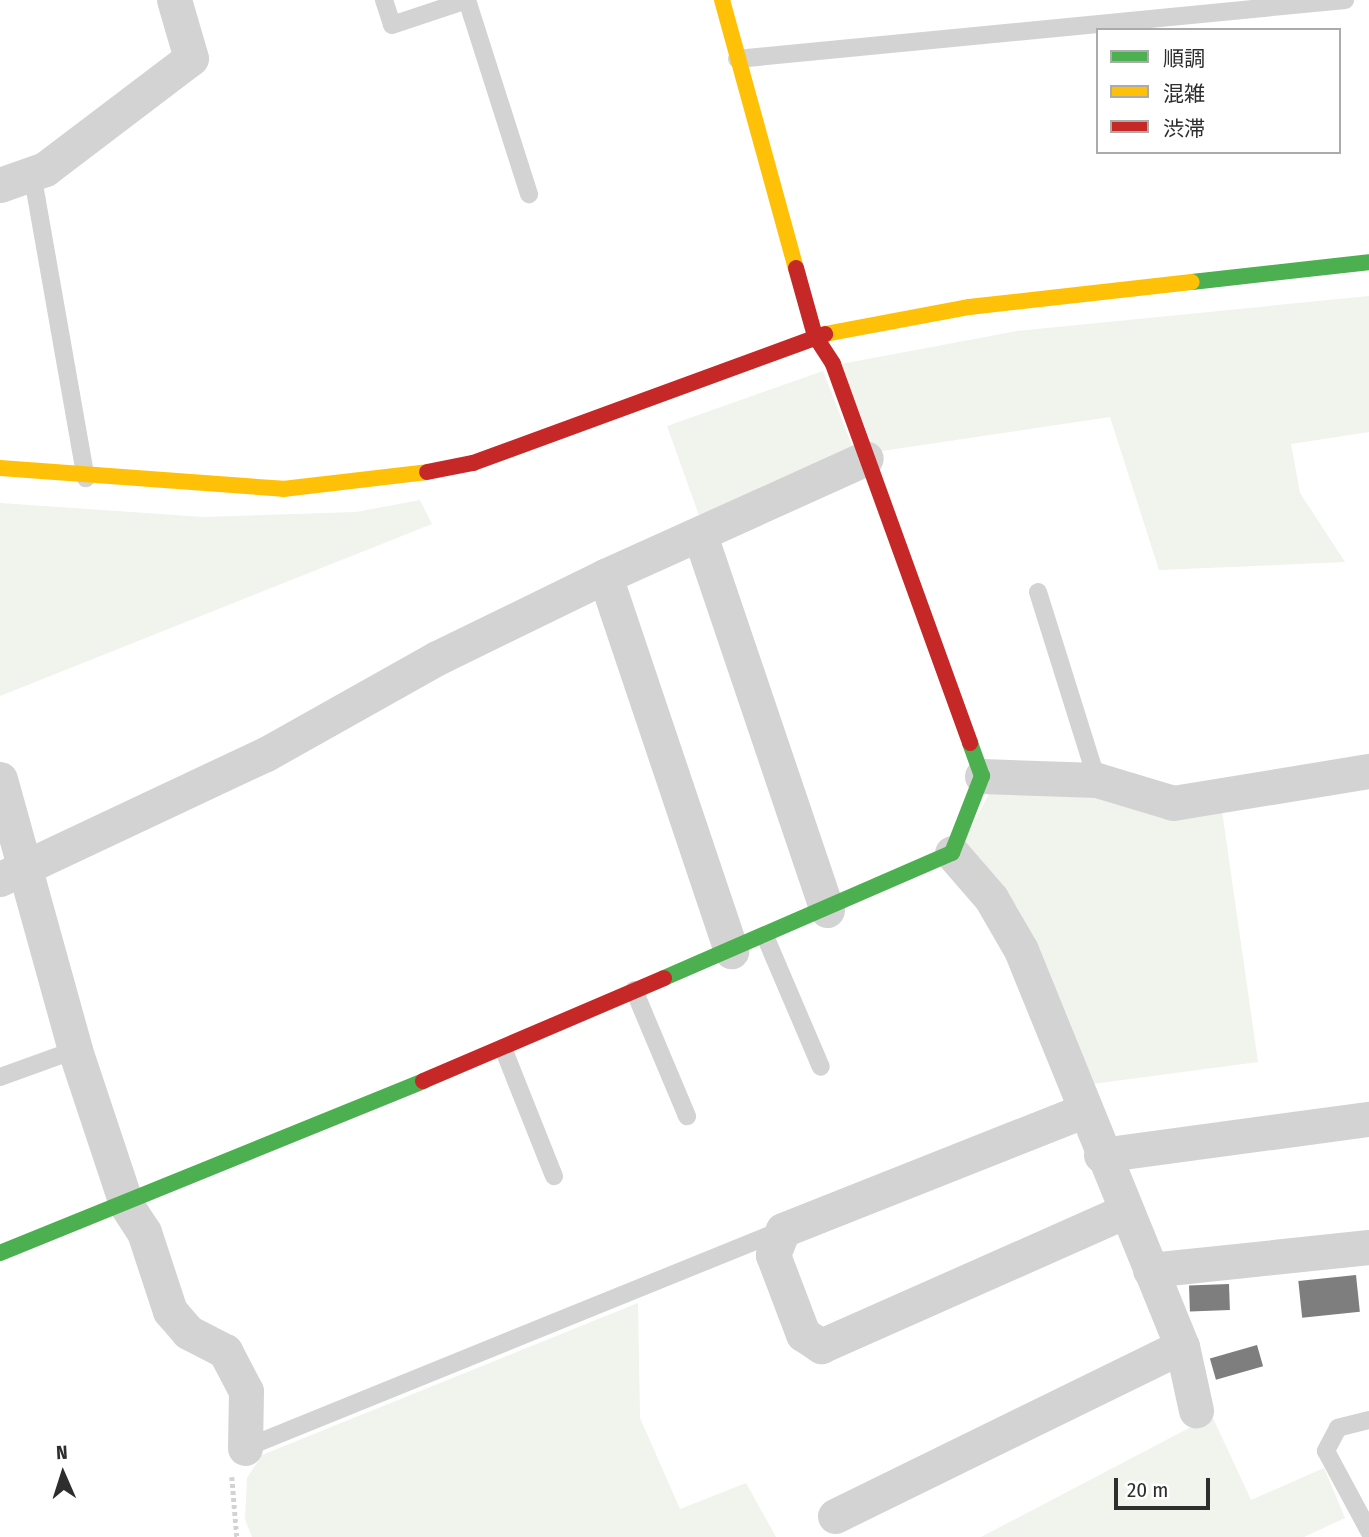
<!DOCTYPE html>
<html>
<head>
<meta charset="utf-8">
<style>
	body { margin:0 }
	#map { position:relative; width:1369px; height:1537px; overflow:hidden; background:#fff; font-family:"Fira Sans Condensed","Noto Sans JP",sans-serif }
	div>[style] { position:absolute }
	.green>* { inset:0; background:#f0f4ec }
	.building>* { inset:0; background:#7e7e7e; transform-origin:0 0 }
	.path>* { height:4.5px; margin-top:-2.25px; transform-origin:0; background:repeating-linear-gradient(90deg,#d3d3d3 0 3.5px,transparent 0 7px) }
	.lane>* { height:18px; margin:-9px; padding:0 9px; transform-origin:9px; border-radius:9px; background:#d3d3d3 }
	.street>* { height:35px; margin:-17.5px; padding:0 17.5px; transform-origin:17.5px; border-radius:17.5px; background:#d3d3d3 }
	.fast>* { height:16px; margin:-8px; padding:0 8px; transform-origin:8px; border-radius:8px; background:#4caf50 }
	.slow>* { height:16px; margin:-8px; padding:0 8px; transform-origin:8px; border-radius:8px; background:#ffc107 }
	.jam>* { height:16px; margin:-8px; padding:0 8px; transform-origin:8px; border-radius:8px; background:#c62828 }
	span { translate:-50% -50%; white-space:nowrap; text-align:center; line-height:1.15; -webkit-text-stroke:7px #fff; paint-order:stroke }
	.legend { position:absolute; left:1096px; top:28px; width:245px; height:126px; box-sizing:border-box; background:#fff; border:2px solid #ababab; margin:0; padding:9px 12px; list-style:none; font-size:21px; color:#2e2e2e }
	.legend li { display:flex; align-items:center; gap:14px; height:35px }
	.legend b { width:35px; border:2px solid #ababab }
	.north { position:absolute; left:28px; top:1439px; width:70px; height:70px; -webkit-text-stroke:5px #fff; paint-order:stroke; rotate:357deg; font-size:19px; font-weight:700; line-height:28px; text-align:center; color:#2e2e2e }
	.north::after { content:''; display:block; margin:auto; width:24px; height:32px; background:#2e2e2e; clip-path:polygon(50% 0,100% 100%,50% 72%,0 100%) }
	.scale { position:absolute; left:1114px; top:1478px; width:96px; height:32px; box-sizing:border-box; border:4px solid #2e2e2e; border-top:0; padding-left:9px; font-size:21px; line-height:24px; white-space:nowrap; color:#2e2e2e; -webkit-text-stroke:5px #fff; paint-order:stroke }
</style>
</head>
<body>
<div id="map">
	<div class="green">
		<i style="clip-path:polygon(1369px 296px,1369px 432px,1291px 444px,1300px 493px,1345px 562px,1159px 570px,1110px 417px,875px 452px,841px 364px,1017px 331px)"></i>
		<i style="clip-path:polygon(823px 371px,853px 448px,701px 521px,667px 426px)"></i>
		<i style="clip-path:polygon(420px 500px,432px 524px,0 696px,0 503px,204px 517px,356px 512px)"></i>
		<i style="clip-path:polygon(993px 786px,1221px 804px,1258px 1062px,1092px 1084px,1018px 908px,962px 845px)"></i>
		<i style="clip-path:polygon(638px 1303px,640px 1418px,680px 1509px,746px 1483px,776px 1537px,252px 1537px,245px 1519px,247px 1478px,262px 1455px)"></i>
		<i style="clip-path:polygon(1212px 1416px,1251px 1500px,1324px 1468px,1345px 1518px,1304px 1537px,981px 1537px)"></i>
	</div>
	<div class="building">
		<i style="left:1356px;top:1275px;width:37px;height:58px;rotate:84deg"></i>
		<i style="left:1229px;top:1284px;width:26px;height:40px;rotate:88deg"></i>
		<i style="left:1257px;top:1345px;width:22px;height:49px;rotate:74deg"></i>
	</div>
	<div class="path">
		<i style="left:232px;top:1477px;width:60px;rotate:85.2deg"></i>
	</div>
	<div class="lane">
		<i style="left:384px;top:0;width:26px;rotate:72deg"></i>
		<i style="left:392px;top:25px;width:79px;rotate:-18.4deg"></i>
		<i style="left:467px;top:0;width:204px;rotate:72.3deg"></i>
		<i style="left:737px;top:59px;width:611px;rotate:-5.54deg"></i>
		<i style="left:32px;top:173px;width:310px;rotate:80deg"></i>
		<i style="left:1038px;top:592px;width:197px;rotate:72.6deg"></i>
		<i style="left:765px;top:936px;width:142px;rotate:66.9deg"></i>
		<i style="left:634px;top:990px;width:137px;rotate:67.2deg"></i>
		<i style="left:503px;top:1048px;width:138px;rotate:68.3deg"></i>
		<i style="left:0;top:1077px;width:80px;rotate:-19.8deg"></i>
		<i style="left:1369px;top:1420px;width:32px;rotate:166deg"></i>
		<i style="left:1338px;top:1428px;width:26px;rotate:118deg"></i>
		<i style="left:1326px;top:1451px;width:91px;rotate:61.7deg"></i>
		<i style="left:245px;top:1448px;width:577px;rotate:-22.08deg"></i>
	</div>
	<div class="street">
		<i style="left:0;top:185px;width:48px;rotate:-19.6deg"></i>
		<i style="left:45px;top:169px;width:183px;rotate:-37.2deg"></i>
		<i style="left:191px;top:58px;width:60px;rotate:-106.3deg"></i>
		<i style="left:700px;top:535px;width:396px;rotate:71.3deg"></i>
		<i style="left:605px;top:576px;width:396px;rotate:71.4deg"></i>
		<i style="left:982px;top:776px;width:115px;rotate:2deg"></i>
		<i style="left:1097px;top:780px;width:79px;rotate:16.8deg"></i>
		<i style="left:1173px;top:803px;width:199px;rotate:-9.3deg"></i>
		<i style="left:0;top:779px;width:281px;rotate:74.5deg"></i>
		<i style="left:75px;top:1050px;width:164px;rotate:71.6deg"></i>
		<i style="left:127px;top:1206px;width:31px;rotate:57deg"></i>
		<i style="left:144px;top:1232px;width:83px;rotate:71.8deg"></i>
		<i style="left:170px;top:1311px;width:28px;rotate:49deg"></i>
		<i style="left:188px;top:1332px;width:42px;rotate:27.2deg"></i>
		<i style="left:225px;top:1351px;width:45px;rotate:62.3deg"></i>
		<i style="left:246px;top:1391px;width:57px;rotate:91deg"></i>
		<i style="left:952px;top:853px;width:60px;rotate:49.1deg"></i>
		<i style="left:991px;top:898px;width:60px;rotate:60deg"></i>
		<i style="left:1021px;top:950px;width:427px;rotate:67.9deg"></i>
		<i style="left:1182px;top:1346px;width:66px;rotate:77.7deg"></i>
		<i style="left:0;top:879px;width:294px;rotate:-25.2deg"></i>
		<i style="left:266px;top:754px;width:196px;rotate:-29.3deg"></i>
		<i style="left:437px;top:658px;width:187px;rotate:-26deg"></i>
		<i style="left:605px;top:576px;width:286px;rotate:-24.3deg"></i>
		<i style="left:1083px;top:1111px;width:323px;rotate:158.4deg"></i>
		<i style="left:783px;top:1230px;width:27px;rotate:112deg"></i>
		<i style="left:773px;top:1255px;width:85px;rotate:69.2deg"></i>
		<i style="left:803px;top:1334px;width:22px;rotate:34deg"></i>
		<i style="left:821px;top:1346px;width:333px;rotate:-23.9deg"></i>
		<i style="left:1101px;top:1155px;width:270px;rotate:-7.7deg"></i>
		<i style="left:1150px;top:1270px;width:220px;rotate:-6deg"></i>
		<i style="left:835px;top:1516px;width:386px;rotate:-26.1deg"></i>
	</div>
	<div class="fast">
		<i style="left:1192px;top:282px;width:178px;rotate:-6.4deg"></i>
		<i style="left:664px;top:978px;width:314px;rotate:-23.5deg"></i>
		<i style="left:952px;top:853px;width:83px;rotate:-68.7deg"></i>
		<i style="left:982px;top:776px;width:35px;rotate:-110deg"></i>
		<i style="left:0;top:1253px;width:457px;rotate:-22.1deg"></i>
	</div>
	<div class="slow">
		<i style="left:722px;top:0;width:278px;rotate:74.6deg"></i>
		<i style="left:825px;top:334px;width:147px;rotate:-10.6deg"></i>
		<i style="left:969px;top:307px;width:224px;rotate:-6.4deg"></i>
		<i style="left:0;top:468px;width:284px;rotate:4.2deg"></i>
		<i style="left:283px;top:489px;width:145px;rotate:-6.7deg"></i>
	</div>
	<div class="jam">
		<i style="left:796px;top:268px;width:71px;rotate:74.4deg"></i>
		<i style="left:815px;top:336px;width:33px;rotate:57deg"></i>
		<i style="left:833px;top:364px;width:403px;rotate:70.1deg"></i>
		<i style="left:427px;top:472px;width:47px;rotate:-11.1deg"></i>
		<i style="left:473px;top:463px;width:375px;rotate:-20.1deg"></i>
		<i style="left:423px;top:1081px;width:262px;rotate:-23.1deg"></i>
	</div>
	<ul class="legend">
	<li><b style="height:9px;background:#4caf50"></b>順調</li>
	<li><b style="height:9px;background:#ffc107"></b>混雑</li>
	<li><b style="height:9px;background:#c62828"></b>渋滞</li>
	</ul>
	<div class="north">N</div>
	<div class="scale">20 m</div>
</div>
</body>
</html>
